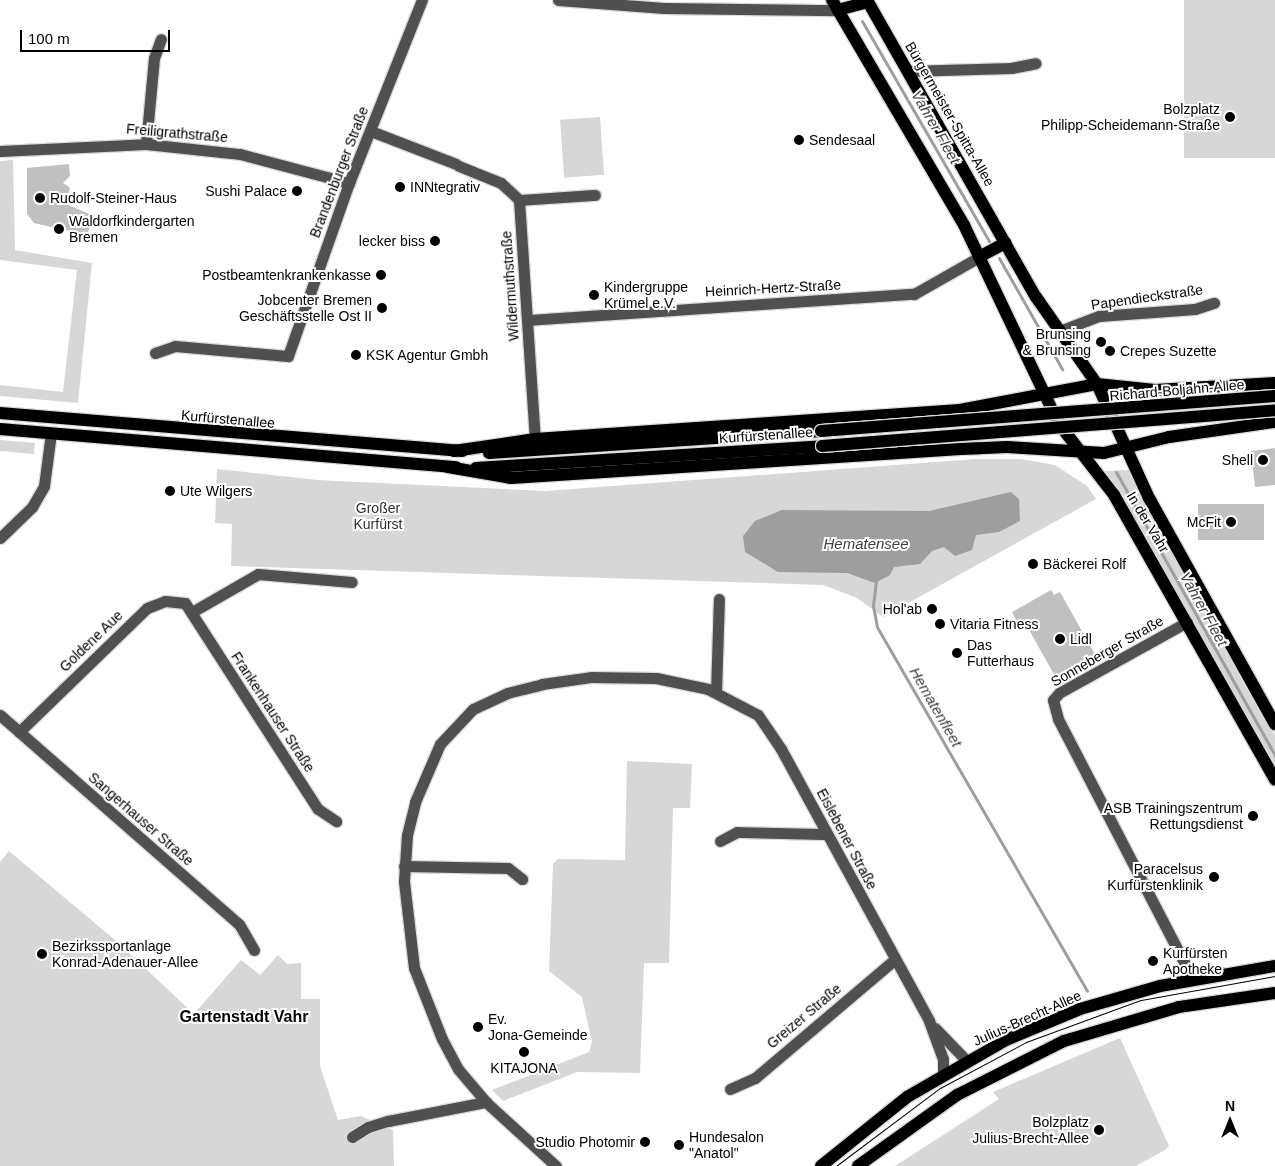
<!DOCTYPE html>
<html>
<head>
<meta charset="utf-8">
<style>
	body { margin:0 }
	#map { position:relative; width:1275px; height:1166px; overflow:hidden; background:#fff; font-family:Helvetica,sans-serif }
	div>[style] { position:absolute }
	.green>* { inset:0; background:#d7d7d7; transform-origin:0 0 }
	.water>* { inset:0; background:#9e9e9e }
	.stream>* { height:3px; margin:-1.5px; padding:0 1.5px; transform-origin:1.5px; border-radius:1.5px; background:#9e9e9e }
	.building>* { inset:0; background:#c0c0c0; transform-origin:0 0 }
	.roads { filter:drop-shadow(1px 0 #dbdbdb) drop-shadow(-1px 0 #dbdbdb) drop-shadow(0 1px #dbdbdb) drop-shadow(0 -1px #dbdbdb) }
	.minor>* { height:11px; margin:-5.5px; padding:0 5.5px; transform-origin:5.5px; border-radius:5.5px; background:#505050 }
	.major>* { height:12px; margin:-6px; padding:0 6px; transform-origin:6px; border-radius:6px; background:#000 }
	.tram>* { height:1px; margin:-0.5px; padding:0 0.5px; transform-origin:0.5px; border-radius:0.5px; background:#000 }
	.bridges { filter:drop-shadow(1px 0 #dbdbdb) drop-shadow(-1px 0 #dbdbdb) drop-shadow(0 1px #dbdbdb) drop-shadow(0 -1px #dbdbdb) }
	.major-bridge>* { height:12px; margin:-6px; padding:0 6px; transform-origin:6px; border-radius:6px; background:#000 }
	.dots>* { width:14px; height:14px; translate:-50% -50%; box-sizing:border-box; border:2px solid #fff; border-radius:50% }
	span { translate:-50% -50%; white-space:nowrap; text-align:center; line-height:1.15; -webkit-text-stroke:4px #fff; paint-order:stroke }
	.poi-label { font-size:14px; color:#000 }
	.right { translate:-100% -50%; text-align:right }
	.left { translate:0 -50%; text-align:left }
	.street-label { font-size:14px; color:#000 }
	.park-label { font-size:14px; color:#2e2e2e }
	.water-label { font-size:15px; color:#3f3f3f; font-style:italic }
	.quarter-label { font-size:16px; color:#000; font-weight:700 }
	.north { position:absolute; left:1205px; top:1096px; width:50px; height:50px; -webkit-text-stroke:4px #fff; paint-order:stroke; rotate:0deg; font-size:14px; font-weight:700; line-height:20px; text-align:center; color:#000 }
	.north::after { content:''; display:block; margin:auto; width:18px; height:22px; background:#000; clip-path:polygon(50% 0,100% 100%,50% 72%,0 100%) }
	.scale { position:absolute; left:20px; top:30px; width:150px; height:22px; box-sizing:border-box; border:2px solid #000; border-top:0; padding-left:6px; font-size:15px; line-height:18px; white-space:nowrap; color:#000; -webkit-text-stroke:4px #fff; paint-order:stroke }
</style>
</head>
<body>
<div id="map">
	<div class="green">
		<i style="left:1184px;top:0;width:91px;height:158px"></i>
		<i style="left:600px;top:117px;width:58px;height:40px;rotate:86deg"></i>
		<i style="clip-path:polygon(13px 160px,15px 250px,92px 263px,78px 403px,0 396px,0 385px,63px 392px,77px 270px,0 260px,0 161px)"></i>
		<i style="left:0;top:440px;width:35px;height:11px;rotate:5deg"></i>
		<i style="clip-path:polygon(976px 459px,1021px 459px,1055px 465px,1087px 486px,1096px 499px,883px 617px,857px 598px,823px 585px,231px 566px,232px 524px,215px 523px,217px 469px,317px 480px,545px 491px)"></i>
		<i style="clip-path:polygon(1129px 470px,1275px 735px,1275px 770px,1125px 501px,1104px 471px)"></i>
		<i style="clip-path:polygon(627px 761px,692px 764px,690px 808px,673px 808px,669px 963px,644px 963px,640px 1073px,577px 1072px,503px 1101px,492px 1090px,589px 1052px,592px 1042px,582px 997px,549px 971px,553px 864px,558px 859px,625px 860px)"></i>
		<i style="clip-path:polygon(9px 851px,115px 940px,194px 1014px,241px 960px,260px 975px,278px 955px,287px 964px,301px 963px,301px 999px,320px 999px,320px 1066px,338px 1120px,361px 1116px,393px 1130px,394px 1166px,0 1166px,0 862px)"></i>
		<i style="clip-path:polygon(1120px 1038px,1169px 1146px,1165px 1150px,1136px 1166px,895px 1166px,999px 1099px,993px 1092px)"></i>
	</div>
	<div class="water">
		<i style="clip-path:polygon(1011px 492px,1019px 499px,1020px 521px,999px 532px,976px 535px,972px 550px,955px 556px,944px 547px,932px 551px,920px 564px,894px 567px,890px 575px,875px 583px,847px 573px,778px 572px,745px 552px,743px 536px,755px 521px,782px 510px,929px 511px)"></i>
	</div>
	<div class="stream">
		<i style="left:862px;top:21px;width:258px;rotate:60deg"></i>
		<i style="left:999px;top:258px;width:128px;rotate:60.4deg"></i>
		<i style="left:1116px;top:472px;width:325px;rotate:60.7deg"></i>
		<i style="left:876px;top:581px;width:25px;rotate:97deg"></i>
		<i style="left:873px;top:606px;width:21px;rotate:79deg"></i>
		<i style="left:877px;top:627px;width:420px;rotate:60deg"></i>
	</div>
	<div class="building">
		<i style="clip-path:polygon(69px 164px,70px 176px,63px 183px,70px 188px,66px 204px,94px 216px,87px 235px,34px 223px,27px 214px,27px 168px)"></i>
		<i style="clip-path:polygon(1275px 448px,1275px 485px,1255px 487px,1251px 451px)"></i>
		<i style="left:1198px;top:504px;width:66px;height:36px"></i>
		<i style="clip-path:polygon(1051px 590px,1054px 595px,1060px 592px,1096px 656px,1056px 678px,1023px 619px,1017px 622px,1012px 612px)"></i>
	</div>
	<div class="roads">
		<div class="minor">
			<i style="left:558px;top:0;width:106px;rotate:4.3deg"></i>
			<i style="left:664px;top:8px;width:174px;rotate:0.7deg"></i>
			<i style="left:907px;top:71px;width:104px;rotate:-1.7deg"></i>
			<i style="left:1011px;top:68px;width:25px;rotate:-11deg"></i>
			<i style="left:371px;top:131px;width:91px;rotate:21.2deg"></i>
			<i style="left:146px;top:144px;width:86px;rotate:-84.7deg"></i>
			<i style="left:154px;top:58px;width:20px;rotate:-70deg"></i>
			<i style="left:0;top:151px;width:146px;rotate:-2.7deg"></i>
			<i style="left:146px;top:144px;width:95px;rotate:6.1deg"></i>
			<i style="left:240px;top:154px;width:113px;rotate:14.9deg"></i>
			<i style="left:459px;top:166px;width:45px;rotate:22deg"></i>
			<i style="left:501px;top:183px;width:25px;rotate:43deg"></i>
			<i style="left:519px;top:200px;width:240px;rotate:86.2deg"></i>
			<i style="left:519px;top:200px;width:76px;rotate:-3.8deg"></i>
			<i style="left:528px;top:320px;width:387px;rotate:-3.9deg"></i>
			<i style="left:914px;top:294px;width:75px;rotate:-29.6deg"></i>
			<i style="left:1057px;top:332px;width:45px;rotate:-20.9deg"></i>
			<i style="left:1099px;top:316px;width:96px;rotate:-4.2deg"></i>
			<i style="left:1195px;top:309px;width:20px;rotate:-18deg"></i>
			<i style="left:155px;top:353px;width:21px;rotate:-19deg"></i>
			<i style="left:175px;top:346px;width:113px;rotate:5.1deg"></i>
			<i style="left:288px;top:356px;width:183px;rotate:-70.6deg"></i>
			<i style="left:349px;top:183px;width:197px;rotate:-68.3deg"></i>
			<i style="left:0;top:538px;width:45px;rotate:-44.1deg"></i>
			<i style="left:32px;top:507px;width:24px;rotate:-60deg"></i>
			<i style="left:44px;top:486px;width:53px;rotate:-82.5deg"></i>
			<i style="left:192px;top:612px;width:76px;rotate:-29.9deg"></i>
			<i style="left:258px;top:574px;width:94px;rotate:4.9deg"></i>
			<i style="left:1187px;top:622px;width:146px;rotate:151deg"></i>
			<i style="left:1059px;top:693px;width:9px;rotate:131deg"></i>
			<i style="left:1053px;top:700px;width:20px;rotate:75deg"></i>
			<i style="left:1058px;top:719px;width:293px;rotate:62.6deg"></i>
			<i style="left:716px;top:692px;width:93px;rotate:-88.2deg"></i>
			<i style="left:0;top:715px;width:317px;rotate:41.2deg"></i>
			<i style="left:239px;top:924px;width:30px;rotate:60deg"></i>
			<i style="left:19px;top:732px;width:178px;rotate:-44.1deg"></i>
			<i style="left:147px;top:608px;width:19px;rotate:-21deg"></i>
			<i style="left:165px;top:601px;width:20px;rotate:6deg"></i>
			<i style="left:185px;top:603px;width:245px;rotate:57.2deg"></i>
			<i style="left:318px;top:809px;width:22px;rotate:34deg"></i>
			<i style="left:720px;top:841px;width:19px;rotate:-28deg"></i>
			<i style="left:737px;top:832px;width:89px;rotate:1.3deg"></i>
			<i style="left:404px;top:866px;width:104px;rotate:1.1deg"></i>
			<i style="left:508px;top:868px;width:18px;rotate:38deg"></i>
			<i style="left:935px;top:1028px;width:46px;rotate:45.9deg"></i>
			<i style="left:730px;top:1089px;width:27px;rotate:-24deg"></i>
			<i style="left:755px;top:1078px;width:182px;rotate:-40.3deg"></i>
			<i style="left:352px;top:1137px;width:19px;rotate:-32deg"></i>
			<i style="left:368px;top:1127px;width:21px;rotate:-17deg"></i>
			<i style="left:388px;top:1121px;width:100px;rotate:-11deg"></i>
			<i style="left:556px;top:1166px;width:95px;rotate:-137.6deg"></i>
			<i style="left:486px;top:1102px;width:43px;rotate:-130.3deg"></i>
			<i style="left:458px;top:1069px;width:34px;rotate:-118deg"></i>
			<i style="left:442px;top:1039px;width:76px;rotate:-111.5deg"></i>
			<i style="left:414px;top:968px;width:88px;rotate:-96.6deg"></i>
			<i style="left:404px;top:881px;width:46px;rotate:-86.3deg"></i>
			<i style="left:407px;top:835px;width:34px;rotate:-76deg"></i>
			<i style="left:415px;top:802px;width:63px;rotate:-66.7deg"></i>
			<i style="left:440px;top:744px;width:48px;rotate:-46.7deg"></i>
			<i style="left:473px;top:709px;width:38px;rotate:-25deg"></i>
			<i style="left:507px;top:693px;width:36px;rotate:-14deg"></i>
			<i style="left:542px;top:684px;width:49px;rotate:-8.1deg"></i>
			<i style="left:591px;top:677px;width:65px;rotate:0.9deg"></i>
			<i style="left:656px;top:678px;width:53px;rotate:11.9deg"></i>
			<i style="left:708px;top:689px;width:56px;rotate:27.5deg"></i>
			<i style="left:758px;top:715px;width:41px;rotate:55.9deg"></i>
			<i style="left:781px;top:749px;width:310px;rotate:61.4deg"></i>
			<i style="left:929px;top:1021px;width:40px;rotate:69.8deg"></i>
			<i style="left:943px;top:1059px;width:15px;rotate:90deg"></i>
		</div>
		<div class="major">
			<i style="left:832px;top:0;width:261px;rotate:59.6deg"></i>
			<i style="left:964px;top:225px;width:221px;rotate:64.5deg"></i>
			<i style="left:1059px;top:424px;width:90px;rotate:52.2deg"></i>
			<i style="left:1114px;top:495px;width:327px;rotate:60.5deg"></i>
			<i style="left:867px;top:0;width:342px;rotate:60.4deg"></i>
			<i style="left:1036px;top:297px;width:106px;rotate:55deg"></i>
			<i style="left:1097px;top:384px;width:125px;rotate:65.5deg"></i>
			<i style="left:1149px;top:498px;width:259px;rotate:60.9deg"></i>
			<i style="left:838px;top:10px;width:31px;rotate:-15deg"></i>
			<i style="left:979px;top:257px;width:30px;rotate:-28deg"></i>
			<i style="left:0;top:413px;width:464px;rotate:4.7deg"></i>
			<i style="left:0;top:429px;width:458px;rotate:4.8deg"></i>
			<i style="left:454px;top:451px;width:82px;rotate:-8.4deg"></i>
			<i style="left:535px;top:439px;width:426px;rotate:-3.9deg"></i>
			<i style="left:960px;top:410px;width:139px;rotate:-10.7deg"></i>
			<i style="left:1097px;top:384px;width:58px;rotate:5.9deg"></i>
			<i style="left:1155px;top:390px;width:120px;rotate:-3.3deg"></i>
			<i style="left:489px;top:453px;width:333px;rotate:-3.8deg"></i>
			<i style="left:448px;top:467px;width:64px;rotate:9.9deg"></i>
			<i style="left:511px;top:478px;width:451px;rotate:-3.7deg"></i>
			<i style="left:961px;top:449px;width:46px;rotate:-2.5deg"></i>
			<i style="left:1007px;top:447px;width:97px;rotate:3.5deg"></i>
			<i style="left:1104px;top:453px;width:67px;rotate:-13.8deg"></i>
			<i style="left:1169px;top:437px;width:107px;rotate:-8.1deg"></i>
			<i style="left:476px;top:468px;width:347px;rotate:-3.6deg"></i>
			<i style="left:821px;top:1166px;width:110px;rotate:-38.7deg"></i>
			<i style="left:907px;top:1097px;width:114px;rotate:-29.9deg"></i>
			<i style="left:1006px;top:1040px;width:80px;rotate:-22.7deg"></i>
			<i style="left:1080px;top:1009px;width:83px;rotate:-16deg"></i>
			<i style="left:1160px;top:986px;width:117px;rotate:-9.9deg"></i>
			<i style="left:858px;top:1166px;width:122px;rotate:-35.6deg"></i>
			<i style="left:957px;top:1095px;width:120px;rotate:-26.8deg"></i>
			<i style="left:1064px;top:1041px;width:120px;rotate:-16.5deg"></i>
			<i style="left:1179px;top:1007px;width:97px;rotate:-8.3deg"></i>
		</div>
	</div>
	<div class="tram">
		<i style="left:836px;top:1166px;width:130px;rotate:-36.9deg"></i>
		<i style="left:940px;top:1088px;width:98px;rotate:-28.1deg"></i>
		<i style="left:1026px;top:1042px;width:122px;rotate:-20.1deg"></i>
		<i style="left:1141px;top:1000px;width:136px;rotate:-10.2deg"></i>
	</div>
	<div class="bridges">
		<div class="major-bridge">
			<i style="left:821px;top:431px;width:455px;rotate:-4.4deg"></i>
			<i style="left:822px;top:446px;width:454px;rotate:-4.5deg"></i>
		</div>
	</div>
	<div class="dots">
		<i style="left:1230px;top:117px;background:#000"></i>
		<i style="left:799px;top:140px;background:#000"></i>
		<i style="left:400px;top:187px;background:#000"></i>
		<i style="left:297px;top:191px;background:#000"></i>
		<i style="left:40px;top:198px;background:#000"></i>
		<i style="left:59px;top:229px;background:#000"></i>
		<i style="left:435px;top:241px;background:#000"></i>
		<i style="left:381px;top:275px;background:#000"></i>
		<i style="left:594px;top:295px;background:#000"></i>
		<i style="left:382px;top:308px;background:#000"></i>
		<i style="left:1101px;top:342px;background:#000"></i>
		<i style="left:1110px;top:351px;background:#000"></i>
		<i style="left:356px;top:355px;background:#000"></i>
		<i style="left:1263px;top:460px;background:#000"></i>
		<i style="left:170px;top:491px;background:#000"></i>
		<i style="left:1231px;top:522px;background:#000"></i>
		<i style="left:1033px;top:564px;background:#000"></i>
		<i style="left:932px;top:609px;background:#000"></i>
		<i style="left:940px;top:624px;background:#000"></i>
		<i style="left:1060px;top:639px;background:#000"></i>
		<i style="left:957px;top:653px;background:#000"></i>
		<i style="left:1253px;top:816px;background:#000"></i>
		<i style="left:1214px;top:877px;background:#000"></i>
		<i style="left:42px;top:954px;background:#000"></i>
		<i style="left:1153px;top:961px;background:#000"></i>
		<i style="left:478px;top:1027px;background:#000"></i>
		<i style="left:524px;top:1052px;background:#000"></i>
		<i style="left:1099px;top:1130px;background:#000"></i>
		<i style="left:645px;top:1142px;background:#000"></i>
		<i style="left:679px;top:1145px;background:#000"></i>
	</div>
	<div class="poi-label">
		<span class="right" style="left:1220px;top:117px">Bolzplatz<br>Philipp-Scheidemann-Straße</span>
		<span class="left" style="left:809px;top:140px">Sendesaal</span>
		<span class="left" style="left:410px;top:187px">INNtegrativ</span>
		<span class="right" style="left:287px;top:191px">Sushi Palace</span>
		<span class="left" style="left:50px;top:198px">Rudolf-Steiner-Haus</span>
		<span class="left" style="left:69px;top:229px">Waldorfkindergarten<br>Bremen</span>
		<span class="right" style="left:425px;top:241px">lecker biss</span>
		<span class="right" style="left:371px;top:275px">Postbeamtenkrankenkasse</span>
		<span class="left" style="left:604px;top:295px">Kindergruppe<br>Krümel e.V.</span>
		<span class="right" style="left:372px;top:308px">Jobcenter Bremen<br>Geschäftsstelle Ost II</span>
		<span class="right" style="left:1091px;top:342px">Brunsing<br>&amp; Brunsing</span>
		<span class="left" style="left:1120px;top:351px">Crepes Suzette</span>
		<span class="left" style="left:366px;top:355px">KSK Agentur Gmbh</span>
		<span class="right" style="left:1253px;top:460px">Shell</span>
		<span class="left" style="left:180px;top:491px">Ute Wilgers</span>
		<span class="right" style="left:1221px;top:522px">McFit</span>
		<span class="left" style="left:1043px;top:564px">Bäckerei Rolf</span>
		<span class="right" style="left:922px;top:609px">Hol'ab</span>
		<span class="left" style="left:950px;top:624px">Vitaria Fitness</span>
		<span class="left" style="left:1070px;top:639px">Lidl</span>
		<span class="left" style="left:967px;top:653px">Das<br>Futterhaus</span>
		<span class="right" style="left:1243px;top:816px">ASB Trainingszentrum<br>Rettungsdienst</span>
		<span class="right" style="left:1203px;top:877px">Paracelsus<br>Kurfürstenklinik</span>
		<span class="left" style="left:52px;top:954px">Bezirkssportanlage<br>Konrad-Adenauer-Allee</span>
		<span class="left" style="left:1163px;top:961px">Kurfürsten<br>Apotheke</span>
		<span class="left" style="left:488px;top:1027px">Ev.<br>Jona-Gemeinde</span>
		<span style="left:524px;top:1068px">KITAJONA</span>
		<span class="right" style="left:1089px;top:1130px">Bolzplatz<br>Julius-Brecht-Allee</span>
		<span class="left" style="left:689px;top:1145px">Hundesalon<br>"Anatol"</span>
		<span class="right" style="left:635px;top:1142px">Studio Photomir</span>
	</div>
	<div class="street-label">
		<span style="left:950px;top:114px;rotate:60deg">Bürgermeister-Spitta-Allee</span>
		<span style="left:177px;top:133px;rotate:5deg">Freiligrathstraße</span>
		<span style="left:339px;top:172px;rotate:-69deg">Brandenburger Straße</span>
		<span style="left:510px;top:286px;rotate:-94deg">Wildermuthstraße</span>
		<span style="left:773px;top:288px;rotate:-3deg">Heinrich-Hertz-Straße</span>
		<span style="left:1147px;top:297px;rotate:-8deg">Papendieckstraße</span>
		<span style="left:1177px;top:390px;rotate:-5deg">Richard-Boljahn-Allee</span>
		<span style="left:228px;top:419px;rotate:5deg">Kurfürstenallee</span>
		<span style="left:766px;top:435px;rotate:-4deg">Kurfürstenallee</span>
		<span style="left:1148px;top:522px;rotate:59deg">In der Vahr</span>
		<span style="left:91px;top:641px;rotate:-44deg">Goldene Aue</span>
		<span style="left:1107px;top:651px;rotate:-30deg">Sonneberger Straße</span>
		<span style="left:273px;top:712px;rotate:57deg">Frankenhauser Straße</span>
		<span style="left:141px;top:819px;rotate:41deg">Sangerhauser Straße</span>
		<span style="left:847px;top:839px;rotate:62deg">Eislebener Straße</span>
		<span style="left:804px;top:1016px;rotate:-40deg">Greizer Straße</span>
		<span style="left:1027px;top:1018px;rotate:-24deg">Julius-Brecht-Allee</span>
	</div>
	<div class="park-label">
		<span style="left:378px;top:516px">Großer<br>Kurfürst</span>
	</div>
	<div class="water-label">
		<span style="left:936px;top:127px;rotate:60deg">Vahrer Fleet</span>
		<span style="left:866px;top:544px">Hematensee</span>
		<span style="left:1204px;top:609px;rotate:61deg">Vahrer Fleet</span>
		<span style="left:936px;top:707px;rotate:60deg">Hematenfleet</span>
	</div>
	<div class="quarter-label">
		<span style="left:244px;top:1017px">Gartenstadt Vahr</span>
	</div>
	<div class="north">N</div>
	<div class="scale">100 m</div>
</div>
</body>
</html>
